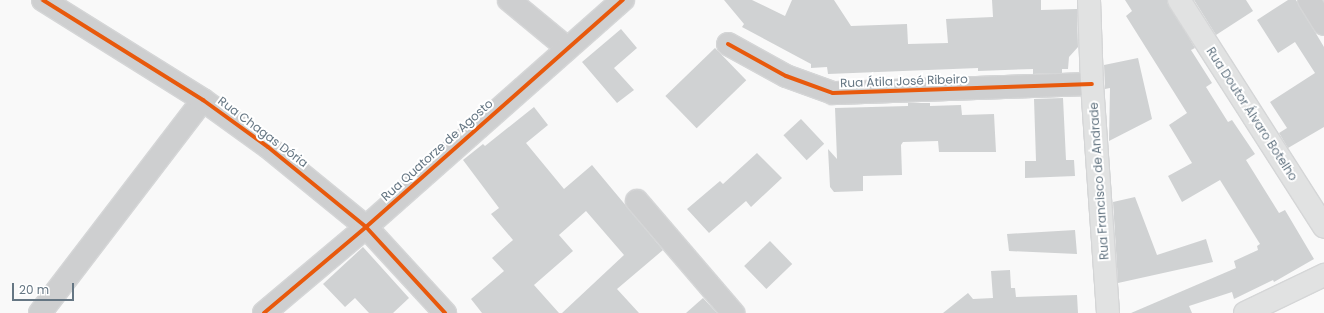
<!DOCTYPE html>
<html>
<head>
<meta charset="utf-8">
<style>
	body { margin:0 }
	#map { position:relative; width:1324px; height:313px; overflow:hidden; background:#f9f9f9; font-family:Poppins,sans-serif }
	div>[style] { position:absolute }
	.building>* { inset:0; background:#d0d2d3; transform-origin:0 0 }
	.roads { filter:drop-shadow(1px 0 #d5d6d7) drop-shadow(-1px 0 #d5d6d7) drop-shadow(0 1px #d5d6d7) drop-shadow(0 -1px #d5d6d7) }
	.minor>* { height:22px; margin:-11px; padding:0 11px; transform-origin:11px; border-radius:11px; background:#cecfd0 }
	.tertiary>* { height:22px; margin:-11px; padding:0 11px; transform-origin:11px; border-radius:11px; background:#cecfd0 }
	.secondary>* { height:22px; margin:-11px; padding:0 11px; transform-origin:11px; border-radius:11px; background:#e1e2e2 }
	.cycleway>* { height:4px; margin:-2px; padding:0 2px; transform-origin:2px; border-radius:2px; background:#e8590c }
	span { translate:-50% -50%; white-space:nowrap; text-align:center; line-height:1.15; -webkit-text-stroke:4px #fff; paint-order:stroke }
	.street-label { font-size:12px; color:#657683 }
	.scale { position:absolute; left:12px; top:283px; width:62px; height:18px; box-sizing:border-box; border:2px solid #657683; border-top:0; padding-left:5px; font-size:12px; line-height:14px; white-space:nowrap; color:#657683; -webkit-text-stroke:3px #fff; paint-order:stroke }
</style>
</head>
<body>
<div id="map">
	<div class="building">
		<i style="clip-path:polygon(724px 0,752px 0,785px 16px,792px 0,834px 0,851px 26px,907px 24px,908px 44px,948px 43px,946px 19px,993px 17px,992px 0,1041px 0,1041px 10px,1077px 9px,1078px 47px,1069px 57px,1068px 69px,1062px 69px,1062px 73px,1033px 74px,1033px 69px,978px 71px,978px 68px,828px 74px,827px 67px,811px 68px,811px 64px,742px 27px,744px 24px)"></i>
		<i style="clip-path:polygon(1125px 0,1167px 0,1195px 48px,1191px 50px,1212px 83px,1206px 87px,1228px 122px,1232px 120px,1255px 154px,1246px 160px,1279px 213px,1285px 210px,1314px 259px,1274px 282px,1273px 280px,1234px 299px,1232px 292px,1189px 306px,1192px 313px,1131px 313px,1236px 268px,1234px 261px,1258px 250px,1257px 246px,1260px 244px,1220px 180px,1182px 202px,1168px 176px,1192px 163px,1169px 125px,1187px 113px,1126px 16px,1132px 11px)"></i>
		<i style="clip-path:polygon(1194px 0,1246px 0,1253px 11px,1216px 35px)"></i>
		<i style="clip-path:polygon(1288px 0,1296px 0,1324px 47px,1324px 127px,1288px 148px,1279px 133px,1287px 128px,1270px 102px,1315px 73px,1295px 42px,1278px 53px,1257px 20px)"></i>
		<i style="clip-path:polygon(621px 29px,637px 48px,614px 68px,634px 90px,617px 103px,582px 62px)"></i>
		<i style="left:715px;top:48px;width:45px;height:69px;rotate:46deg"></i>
		<i style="clip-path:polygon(1138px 58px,1152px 119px,1109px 141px,1110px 88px,1105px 89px,1104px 65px)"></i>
		<i style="clip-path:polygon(1063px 98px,1066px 160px,1074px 160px,1075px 176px,1025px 178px,1025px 161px,1036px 161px,1034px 99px)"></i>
		<i style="clip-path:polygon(908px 103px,930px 103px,930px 106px,961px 105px,962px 115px,994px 114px,996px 152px,939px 152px,938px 141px,903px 142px,901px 145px,902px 175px,863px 176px,863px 191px,834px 192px,830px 187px,828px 149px,837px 159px,835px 108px,908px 106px)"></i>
		<i style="clip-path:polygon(534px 107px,548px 125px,526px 143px,564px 189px,592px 165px,663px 250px,617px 289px,639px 313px,562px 313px,624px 255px,586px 211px,559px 235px,573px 251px,534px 285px,559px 313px,482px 313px,471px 299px,504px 271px,492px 258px,513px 240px,491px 214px,499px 208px,463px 160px,483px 144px,485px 146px)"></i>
		<i style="left:801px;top:119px;width:34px;height:24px;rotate:47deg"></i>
		<i style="clip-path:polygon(757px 153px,782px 178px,751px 207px,746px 201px,709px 233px,687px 209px,720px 181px,723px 184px)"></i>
		<i style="clip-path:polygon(1135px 197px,1157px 255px,1206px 239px,1213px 262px,1118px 283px,1113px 202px)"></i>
		<i style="clip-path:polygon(1075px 230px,1077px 254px,1009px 251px,1007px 234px)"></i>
		<i style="left:770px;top:241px;width:32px;height:36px;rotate:46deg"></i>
		<i style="clip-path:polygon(363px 247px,409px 298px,393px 313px,369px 313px,355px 298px,345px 307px,323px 284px)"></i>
		<i style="clip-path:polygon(1010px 270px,1011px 288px,1015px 288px,1016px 297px,1077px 295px,1078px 313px,943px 313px,968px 293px,973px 299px,993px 298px,991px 271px)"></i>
		<i style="clip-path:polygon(703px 298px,717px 313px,686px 313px)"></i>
	</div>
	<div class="roads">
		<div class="minor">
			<i style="left:509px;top:0;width:75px;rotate:39.6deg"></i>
			<i style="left:1309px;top:0;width:28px;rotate:58deg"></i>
			<i style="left:728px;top:44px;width:66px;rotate:28.9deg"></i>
			<i style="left:786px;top:76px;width:50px;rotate:19.9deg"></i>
			<i style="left:833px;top:93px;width:259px;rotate:-2deg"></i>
			<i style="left:637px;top:201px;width:148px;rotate:49.4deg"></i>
			<i style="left:40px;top:313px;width:268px;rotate:-52.6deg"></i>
		</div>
		<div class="tertiary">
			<i style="left:43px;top:0;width:189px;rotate:32deg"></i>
			<i style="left:203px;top:100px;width:80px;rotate:35.9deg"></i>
			<i style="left:268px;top:147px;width:127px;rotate:39.2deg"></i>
			<i style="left:366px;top:227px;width:117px;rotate:47.4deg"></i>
			<i style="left:264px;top:313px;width:133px;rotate:-40.1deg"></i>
			<i style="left:366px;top:227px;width:343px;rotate:-41.5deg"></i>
		</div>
		<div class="secondary">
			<i style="left:1089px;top:0;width:84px;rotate:88deg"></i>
			<i style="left:1092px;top:84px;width:230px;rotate:86deg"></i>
			<i style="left:1179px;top:0;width:269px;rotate:57.4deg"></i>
			<i style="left:1245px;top:313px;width:88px;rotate:-25.7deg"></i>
		</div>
	</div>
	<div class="cycleway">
		<i style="left:43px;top:0;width:189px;rotate:32deg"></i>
		<i style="left:203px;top:100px;width:80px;rotate:35.9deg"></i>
		<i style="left:268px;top:147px;width:127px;rotate:39.2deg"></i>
		<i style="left:366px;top:227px;width:117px;rotate:47.4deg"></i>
		<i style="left:728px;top:44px;width:66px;rotate:28.9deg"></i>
		<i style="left:786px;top:76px;width:50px;rotate:19.9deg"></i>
		<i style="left:833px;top:93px;width:259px;rotate:-2deg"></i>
		<i style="left:264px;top:313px;width:133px;rotate:-40.1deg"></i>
		<i style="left:366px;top:227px;width:343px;rotate:-41.5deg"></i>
	</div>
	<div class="street-label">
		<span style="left:904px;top:81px;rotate:-2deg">Rua Átila José Ribeiro</span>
		<span style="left:1252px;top:114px;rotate:57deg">Rua Doutor Álvaro Botelho</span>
		<span style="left:263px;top:132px;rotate:37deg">Rua Chagas Dória</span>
		<span style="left:437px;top:150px;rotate:-42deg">Rua Quatorze de Agosto</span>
		<span style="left:1099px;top:181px;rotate:-94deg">Rua Francisco de Andrade</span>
	</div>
	<div class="scale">20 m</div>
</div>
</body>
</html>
